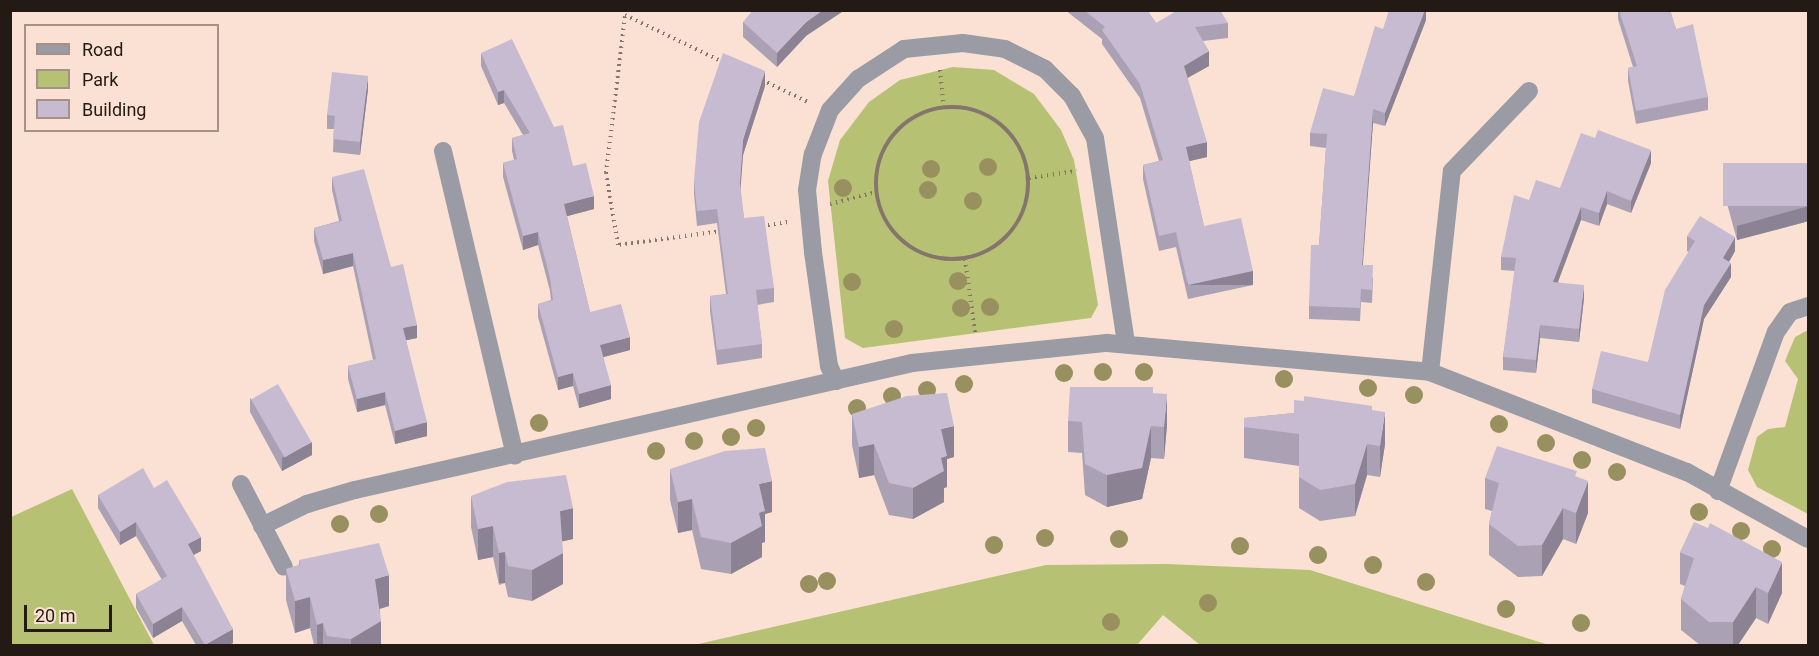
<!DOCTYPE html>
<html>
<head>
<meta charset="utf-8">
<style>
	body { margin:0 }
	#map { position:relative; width:1819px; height:656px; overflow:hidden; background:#fbe1d3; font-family:Roboto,sans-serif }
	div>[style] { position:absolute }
	.green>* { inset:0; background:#b7c173 }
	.path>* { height:4px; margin-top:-2px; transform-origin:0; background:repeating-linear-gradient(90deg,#85756c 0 1.5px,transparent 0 6px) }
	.path>.ring { margin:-2px; padding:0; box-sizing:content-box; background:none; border:4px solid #85756c; border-radius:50% }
	.minor>* { height:18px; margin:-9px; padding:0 9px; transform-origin:9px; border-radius:9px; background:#9a9ba5 }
	.trees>* { width:18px; height:18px; margin:-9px; border-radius:50%; background:#98905f }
	.wall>* { inset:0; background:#aba1b5 }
	.shaded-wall>* { inset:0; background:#8b8393; transform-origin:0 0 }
	.building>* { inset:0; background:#c7bbd2; transform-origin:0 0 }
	span { translate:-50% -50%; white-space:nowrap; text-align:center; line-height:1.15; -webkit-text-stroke:4.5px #fbe1d3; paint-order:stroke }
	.frame { position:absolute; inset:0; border:12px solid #231a15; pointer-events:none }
	.legend { position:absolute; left:24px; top:24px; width:195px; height:108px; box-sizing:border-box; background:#fbe1d3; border:2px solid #a59187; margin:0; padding:8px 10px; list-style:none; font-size:18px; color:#231a15 }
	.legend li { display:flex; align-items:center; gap:12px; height:30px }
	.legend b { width:30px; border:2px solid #a59187 }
	.scale { position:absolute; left:24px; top:605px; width:88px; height:27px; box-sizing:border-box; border:3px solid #231a15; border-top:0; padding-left:8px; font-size:18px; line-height:21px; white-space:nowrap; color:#231a15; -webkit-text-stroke:4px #fbe1d3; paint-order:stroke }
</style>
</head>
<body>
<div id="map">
	<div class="green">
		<i style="clip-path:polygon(953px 67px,994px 70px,1034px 94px,1061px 130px,1074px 160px,1098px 305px,1091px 318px,863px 348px,845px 338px,828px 181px,840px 140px,869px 102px,900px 80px)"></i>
		<i style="clip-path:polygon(1808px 330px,1808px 514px,1757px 487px,1748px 470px,1757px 437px,1768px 429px,1785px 427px,1798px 379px,1785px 361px,1795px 337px)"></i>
		<i style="clip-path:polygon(72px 489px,154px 645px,11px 645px,11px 517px)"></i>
		<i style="clip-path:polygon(1167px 564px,1310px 570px,1549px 645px,1200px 645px,1163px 615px,1137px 645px,694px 645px,1046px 565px)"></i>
	</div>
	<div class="path">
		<i style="left:940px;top:70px;width:37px;rotate:84deg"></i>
		<i style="left:762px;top:80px;width:53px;rotate:25.6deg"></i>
		<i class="ring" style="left:876px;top:107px;width:148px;height:148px"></i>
		<i style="left:1029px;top:178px;width:48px;rotate:-8.5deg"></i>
		<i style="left:830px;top:204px;width:48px;rotate:-14.6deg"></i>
		<i style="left:762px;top:226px;width:26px;rotate:-9deg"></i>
		<i style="left:722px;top:231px;width:105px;rotate:172.3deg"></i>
		<i style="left:618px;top:245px;width:73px;rotate:-99.5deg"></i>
		<i style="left:606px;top:173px;width:159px;rotate:-83.1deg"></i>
		<i style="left:625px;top:15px;width:109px;rotate:25.6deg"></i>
		<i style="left:965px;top:259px;width:75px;rotate:82.3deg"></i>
	</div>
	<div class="minor">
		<i style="left:443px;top:151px;width:313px;rotate:76.7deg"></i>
		<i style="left:1430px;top:372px;width:202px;rotate:-83.8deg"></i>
		<i style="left:1452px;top:171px;width:111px;rotate:-46.1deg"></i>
		<i style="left:836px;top:381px;width:17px;rotate:-115deg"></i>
		<i style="left:829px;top:366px;width:115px;rotate:-98deg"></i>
		<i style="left:813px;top:252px;width:62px;rotate:-95.5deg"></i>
		<i style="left:807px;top:190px;width:36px;rotate:-81deg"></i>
		<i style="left:813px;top:154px;width:47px;rotate:-68.9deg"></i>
		<i style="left:830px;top:110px;width:42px;rotate:-47.9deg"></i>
		<i style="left:858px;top:79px;width:55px;rotate:-33.1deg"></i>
		<i style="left:904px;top:49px;width:59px;rotate:-5.8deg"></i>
		<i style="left:963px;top:43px;width:42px;rotate:8.1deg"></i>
		<i style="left:1005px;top:49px;width:45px;rotate:26.6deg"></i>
		<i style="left:1045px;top:69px;width:38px;rotate:45deg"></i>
		<i style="left:1072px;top:96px;width:48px;rotate:61.3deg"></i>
		<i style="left:1095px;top:138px;width:208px;rotate:81.4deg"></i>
		<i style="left:241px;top:484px;width:93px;rotate:62.6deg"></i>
		<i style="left:1718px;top:491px;width:169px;rotate:-70deg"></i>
		<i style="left:1776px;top:332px;width:24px;rotate:-55deg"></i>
		<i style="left:1790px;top:312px;width:19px;rotate:-18deg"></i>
		<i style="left:262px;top:526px;width:50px;rotate:-26.1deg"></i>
		<i style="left:307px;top:504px;width:50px;rotate:-16.3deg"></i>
		<i style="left:355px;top:490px;width:571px;rotate:-12.84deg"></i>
		<i style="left:912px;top:363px;width:196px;rotate:-5.9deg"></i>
		<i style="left:1107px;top:343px;width:324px;rotate:5.1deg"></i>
		<i style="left:1430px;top:372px;width:276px;rotate:21.3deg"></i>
		<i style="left:1687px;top:472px;width:138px;rotate:29deg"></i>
	</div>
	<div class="trees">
		<i style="left:988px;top:167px"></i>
		<i style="left:931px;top:169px"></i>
		<i style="left:843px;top:188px"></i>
		<i style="left:928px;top:190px"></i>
		<i style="left:973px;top:201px"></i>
		<i style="left:958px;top:281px"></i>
		<i style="left:852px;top:282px"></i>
		<i style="left:990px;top:307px"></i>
		<i style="left:961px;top:308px"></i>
		<i style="left:894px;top:329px"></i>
		<i style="left:1103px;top:372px"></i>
		<i style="left:1144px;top:372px"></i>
		<i style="left:1064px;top:373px"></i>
		<i style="left:1284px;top:379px"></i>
		<i style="left:964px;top:384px"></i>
		<i style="left:1368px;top:388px"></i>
		<i style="left:927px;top:390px"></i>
		<i style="left:1414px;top:395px"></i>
		<i style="left:892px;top:396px"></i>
		<i style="left:857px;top:408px"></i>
		<i style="left:539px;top:423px"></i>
		<i style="left:1499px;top:424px"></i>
		<i style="left:756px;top:428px"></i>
		<i style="left:731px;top:437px"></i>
		<i style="left:694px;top:441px"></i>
		<i style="left:1546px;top:443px"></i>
		<i style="left:656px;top:451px"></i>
		<i style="left:1582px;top:460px"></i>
		<i style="left:1617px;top:472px"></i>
		<i style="left:1699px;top:512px"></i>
		<i style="left:379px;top:514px"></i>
		<i style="left:340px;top:524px"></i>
		<i style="left:1741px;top:531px"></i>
		<i style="left:1045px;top:538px"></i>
		<i style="left:1119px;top:539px"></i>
		<i style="left:994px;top:545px"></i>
		<i style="left:1240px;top:546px"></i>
		<i style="left:1772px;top:549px"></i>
		<i style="left:1318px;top:555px"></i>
		<i style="left:1373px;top:565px"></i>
		<i style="left:827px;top:581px"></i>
		<i style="left:1426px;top:582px"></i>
		<i style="left:809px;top:584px"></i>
		<i style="left:1208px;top:603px"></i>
		<i style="left:1506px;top:609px"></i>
		<i style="left:1111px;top:622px"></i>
		<i style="left:1581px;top:623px"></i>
	</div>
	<div class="wall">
		<i style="clip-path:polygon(1065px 10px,1147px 10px,1156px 23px,1228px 23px,1228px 38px,1203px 41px,1209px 66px,1187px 78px,1207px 157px,1189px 161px,1204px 226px,1253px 285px,1188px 299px,1176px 247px,1159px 251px,1143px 179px,1143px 165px,1159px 161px,1140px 98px,1102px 44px,1102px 39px)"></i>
		<i style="clip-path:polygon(1426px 10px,1426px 20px,1385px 126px,1373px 123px,1362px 265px,1373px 278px,1372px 303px,1361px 302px,1360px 321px,1309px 319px,1309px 306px,1319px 245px,1326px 148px,1310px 146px,1310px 133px,1354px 96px,1383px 29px)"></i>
		<i style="clip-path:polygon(1618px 10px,1670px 10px,1676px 29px,1708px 97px,1708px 110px,1636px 124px,1628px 81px,1628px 68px,1633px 67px,1618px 19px)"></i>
		<i style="clip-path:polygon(743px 22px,806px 36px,777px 67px,743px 37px)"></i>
		<i style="clip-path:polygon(481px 53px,573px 166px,594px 209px,567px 216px,590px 312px,630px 350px,603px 357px,611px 399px,579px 408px,573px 386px,558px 390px,538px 317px,538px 304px,551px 300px,550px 291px,538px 245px,523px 250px,503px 177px,503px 163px,514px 160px,512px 151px,512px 138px,523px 135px,504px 103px,498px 105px,481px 66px)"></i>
		<i style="clip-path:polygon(765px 86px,743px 155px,740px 188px,744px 218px,774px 288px,774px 302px,757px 305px,762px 344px,762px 358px,717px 365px,710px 311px,710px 296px,726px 294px,717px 223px,697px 226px,694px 194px,694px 180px)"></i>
		<i style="clip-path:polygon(368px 89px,360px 155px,333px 152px,334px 129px,327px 129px,327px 115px)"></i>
		<i style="clip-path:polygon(1651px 163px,1631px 213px,1607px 204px,1599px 226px,1581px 220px,1558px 282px,1584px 298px,1579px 342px,1540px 338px,1536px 373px,1503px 370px,1503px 357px,1515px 271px,1501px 270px,1501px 257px,1529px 200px,1560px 188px)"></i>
		<i style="clip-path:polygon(1809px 163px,1809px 221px,1737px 240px,1726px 200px,1726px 186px)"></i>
		<i style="clip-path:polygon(332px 177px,391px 267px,417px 338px,406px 340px,427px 436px,395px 444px,385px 405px,357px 412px,348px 379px,348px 366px,373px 360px,353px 266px,323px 274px,314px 241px,314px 228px,339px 221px,332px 190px)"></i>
		<i style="clip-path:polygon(1687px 236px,1735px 251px,1729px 262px,1731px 277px,1704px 319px,1680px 429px,1592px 403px,1592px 389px,1648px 362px,1689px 252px,1687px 251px)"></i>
		<i style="clip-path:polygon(1153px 393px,1167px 425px,1164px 459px,1151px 458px,1142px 499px,1107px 507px,1085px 495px,1082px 453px,1068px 452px,1068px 421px)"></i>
		<i style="clip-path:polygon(250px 398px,312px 455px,282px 471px,250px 412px)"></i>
		<i style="clip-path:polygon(1372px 411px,1385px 444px,1380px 477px,1367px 475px,1355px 516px,1320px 521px,1299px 508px,1299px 466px,1244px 458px,1244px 418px,1294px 413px)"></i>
		<i style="clip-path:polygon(852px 414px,954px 457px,947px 459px,947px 487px,944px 488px,944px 502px,913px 519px,889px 515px,874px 475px,859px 478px,852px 445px)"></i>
		<i style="clip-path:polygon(670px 469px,772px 512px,765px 514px,765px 542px,762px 543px,762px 557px,731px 574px,701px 569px,692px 530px,678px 533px,670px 500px)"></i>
		<i style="clip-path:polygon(1577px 477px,1588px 513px,1576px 544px,1563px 539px,1542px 576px,1518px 577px,1489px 555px,1489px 524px,1492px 511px,1485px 509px,1485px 478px)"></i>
		<i style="clip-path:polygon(154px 488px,201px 551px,193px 555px,233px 643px,228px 645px,196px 645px,182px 621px,153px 638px,136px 608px,136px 594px,162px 580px,136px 536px,120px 545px,98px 508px,98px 495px)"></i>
		<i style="clip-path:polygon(471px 496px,573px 539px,562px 541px,563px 584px,532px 601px,508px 597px,505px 583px,499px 585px,493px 557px,478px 560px,471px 527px)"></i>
		<i style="clip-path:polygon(1680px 552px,1782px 593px,1768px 624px,1756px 618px,1738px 645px,1700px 645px,1681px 630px,1681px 599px,1685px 586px,1680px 584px)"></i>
		<i style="clip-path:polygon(299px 560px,389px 606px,380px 609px,381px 645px,314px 645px,310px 628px,295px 633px,286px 600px,286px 569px,299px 565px)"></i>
	</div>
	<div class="shaded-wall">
		<i style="clip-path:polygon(823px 10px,845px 10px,806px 36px,777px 67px,777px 53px,806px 22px)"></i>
		<i style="clip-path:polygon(1425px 10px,1426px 10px,1426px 20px,1385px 126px,1385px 113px)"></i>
		<i style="clip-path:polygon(1209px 51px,1209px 66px,1184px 80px,1184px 66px)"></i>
		<i style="clip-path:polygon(765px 71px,765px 86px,743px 155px,740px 197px,740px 182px,743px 140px)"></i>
		<i style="clip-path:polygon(368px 76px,368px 89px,360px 155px,360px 142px)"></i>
		<i style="clip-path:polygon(504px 90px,504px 103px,498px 105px,498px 92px)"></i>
		<i style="clip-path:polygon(1373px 109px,1373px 123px,1362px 278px,1362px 265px)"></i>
		<i style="clip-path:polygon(1207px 142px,1207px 157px,1186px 162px,1186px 147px)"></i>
		<i style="clip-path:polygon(1651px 150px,1651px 163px,1631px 213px,1631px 201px)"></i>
		<i style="clip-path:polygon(1607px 191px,1607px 204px,1599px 226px,1599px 213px)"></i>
		<i style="clip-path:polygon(594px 196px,594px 209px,564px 217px,564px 204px)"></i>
		<i style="clip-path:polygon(1809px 206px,1809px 221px,1737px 240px,1737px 226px)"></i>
		<i style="clip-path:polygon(1581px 207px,1581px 220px,1553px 295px,1553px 282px)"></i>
		<i style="clip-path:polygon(538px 232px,538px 245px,523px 250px,523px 236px)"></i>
		<i style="clip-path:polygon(1735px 237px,1735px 251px,1723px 272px,1723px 258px)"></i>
		<i style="clip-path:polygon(353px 253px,353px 266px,323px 274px,323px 260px)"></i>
		<i style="clip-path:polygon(1731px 263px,1731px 277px,1704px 319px,1680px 429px,1680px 415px,1704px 305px)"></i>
		<i style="left:1253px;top:271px;width:14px;height:66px;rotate:90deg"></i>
		<i style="clip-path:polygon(1584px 285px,1584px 298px,1579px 342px,1579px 329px)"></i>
		<i style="clip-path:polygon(417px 325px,417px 338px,403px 341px,403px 328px)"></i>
		<i style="clip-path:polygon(1540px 325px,1540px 338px,1536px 373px,1536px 360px)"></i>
		<i style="clip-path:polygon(630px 337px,630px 350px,600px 358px,600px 345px)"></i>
		<i style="clip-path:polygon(573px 373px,573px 386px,558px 390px,558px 377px)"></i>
		<i style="clip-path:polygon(611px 385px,611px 399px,579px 408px,579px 394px)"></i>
		<i style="clip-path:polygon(385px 392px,385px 405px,357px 412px,357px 399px)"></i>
		<i style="clip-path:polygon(1167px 394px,1167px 425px,1164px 459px,1164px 427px)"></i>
		<i style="clip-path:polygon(1385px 412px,1385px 444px,1380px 477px,1380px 446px)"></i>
		<i style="clip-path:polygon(427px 422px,427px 436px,395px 444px,395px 431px)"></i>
		<i style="clip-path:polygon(954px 426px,954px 457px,947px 459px,947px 487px,944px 488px,944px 502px,913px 519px,913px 488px,941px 429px)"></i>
		<i style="clip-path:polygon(1151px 426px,1151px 458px,1142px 499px,1107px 507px,1107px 475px)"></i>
		<i style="clip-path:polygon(312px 442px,312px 455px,282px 471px,282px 458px)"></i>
		<i style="clip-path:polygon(874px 444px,874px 475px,859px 478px,859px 447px)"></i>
		<i style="clip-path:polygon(1367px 444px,1367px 475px,1355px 516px,1355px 484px)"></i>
		<i style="clip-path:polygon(772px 481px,772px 512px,765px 514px,765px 542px,762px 543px,762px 557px,731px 574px,731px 543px,759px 484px)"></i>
		<i style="clip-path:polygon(1588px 481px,1588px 513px,1576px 544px,1576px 513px)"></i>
		<i style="clip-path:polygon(692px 499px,692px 530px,678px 533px,678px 502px)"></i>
		<i style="clip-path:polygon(573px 508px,573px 539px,560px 542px,560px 511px)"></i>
		<i style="clip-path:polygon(1563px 508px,1563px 539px,1542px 576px,1542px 545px)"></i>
		<i style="clip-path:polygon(136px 522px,136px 536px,120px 545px,120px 532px)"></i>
		<i style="clip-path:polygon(493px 526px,493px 557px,478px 560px,478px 529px)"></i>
		<i style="clip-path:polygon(201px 537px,201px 551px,188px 558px,188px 544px)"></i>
		<i style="left:505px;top:552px;width:31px;height:6px;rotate:90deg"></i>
		<i style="clip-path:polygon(563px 553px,563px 584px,532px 601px,532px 570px)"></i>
		<i style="clip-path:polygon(1782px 562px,1782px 593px,1768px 624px,1768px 593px)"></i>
		<i style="clip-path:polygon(389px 575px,389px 606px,375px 610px,375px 579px)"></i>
		<i style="clip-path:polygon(1756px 587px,1756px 618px,1738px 645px,1733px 645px,1733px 622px)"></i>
		<i style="clip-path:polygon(310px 597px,310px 628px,295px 633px,295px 601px)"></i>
		<i style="clip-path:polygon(182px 607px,182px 621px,153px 638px,153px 624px)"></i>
		<i style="clip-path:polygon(381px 621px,381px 645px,351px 645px,351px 639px)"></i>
		<i style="left:323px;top:623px;width:22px;height:6px;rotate:90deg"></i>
		<i style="clip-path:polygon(233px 629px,233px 643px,228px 645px,205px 645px)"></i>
	</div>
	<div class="building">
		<i style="clip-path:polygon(753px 10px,823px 10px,806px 22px,777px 53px,743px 22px)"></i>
		<i style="clip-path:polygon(1084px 10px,1147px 10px,1156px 23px,1178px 10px,1220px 10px,1228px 23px,1195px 27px,1209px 51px,1184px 66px,1207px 142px,1186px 147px,1204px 226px,1241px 218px,1253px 271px,1188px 285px,1176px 232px,1159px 236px,1143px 165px,1163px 160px,1140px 84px,1102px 30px,1105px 27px)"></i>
		<i style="clip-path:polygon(1389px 10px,1425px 10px,1385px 113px,1373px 109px,1362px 265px,1373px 265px,1372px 290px,1361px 289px,1360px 308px,1309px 306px,1311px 245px,1319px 245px,1327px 134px,1310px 133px,1323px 88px,1354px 96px,1375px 26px,1383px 29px)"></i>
		<i style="clip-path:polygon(1619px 10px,1670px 10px,1676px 29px,1693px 24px,1708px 97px,1636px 111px,1628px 68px,1637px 66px)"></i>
		<i style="clip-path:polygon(512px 39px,554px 127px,563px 125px,573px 166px,586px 163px,594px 196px,564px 204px,590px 312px,621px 304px,630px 337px,600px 345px,611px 385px,579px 394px,573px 373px,558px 377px,538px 304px,553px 300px,550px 278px,538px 232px,523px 236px,503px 163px,517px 159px,512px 138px,530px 133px,504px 90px,498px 92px,481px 53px)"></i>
		<i style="clip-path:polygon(723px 53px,765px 71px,743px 140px,740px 182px,744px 218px,764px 216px,774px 288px,756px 290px,762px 344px,717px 350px,710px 296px,728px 294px,717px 209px,697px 211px,694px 180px,699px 122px)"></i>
		<i style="clip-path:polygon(332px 72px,368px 76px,360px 142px,333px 139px,335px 116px,327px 115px)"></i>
		<i style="clip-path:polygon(1598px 130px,1651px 150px,1631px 201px,1607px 191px,1599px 213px,1581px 207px,1553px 282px,1584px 285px,1579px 329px,1540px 325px,1536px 360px,1503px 357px,1516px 258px,1501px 257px,1514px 195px,1529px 200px,1536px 180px,1560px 188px,1581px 133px,1595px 138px)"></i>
		<i style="left:1809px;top:163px;width:43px;height:86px;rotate:90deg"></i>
		<i style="clip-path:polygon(364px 169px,391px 267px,403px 264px,417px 325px,403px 328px,427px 422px,395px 431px,385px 392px,357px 399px,348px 366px,376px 359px,353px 253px,323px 260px,314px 228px,342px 221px,332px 177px)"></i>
		<i style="clip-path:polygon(1700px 216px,1735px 237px,1723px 258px,1731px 263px,1704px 305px,1680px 415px,1592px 389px,1601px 351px,1648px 362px,1665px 290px,1695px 241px,1687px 236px)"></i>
		<i style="left:278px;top:384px;width:67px;height:31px;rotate:60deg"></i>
		<i style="clip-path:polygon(1070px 387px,1153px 387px,1153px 393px,1167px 394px,1164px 427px,1151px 426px,1142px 468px,1107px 475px,1085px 464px,1082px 422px,1068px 421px)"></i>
		<i style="clip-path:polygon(947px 393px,954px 426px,941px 429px,947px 456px,941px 458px,944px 471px,913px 488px,889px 483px,874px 444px,859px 447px,852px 414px,907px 396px)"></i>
		<i style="clip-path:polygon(1304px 396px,1372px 406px,1372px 410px,1385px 412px,1380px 446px,1367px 444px,1355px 484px,1320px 490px,1299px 477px,1299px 434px,1244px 427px,1244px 418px,1294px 413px,1294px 400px,1304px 401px)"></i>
		<i style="clip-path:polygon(1497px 446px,1577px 471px,1575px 476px,1588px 481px,1576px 513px,1563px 508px,1542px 545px,1518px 546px,1489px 524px,1499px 483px,1485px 478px)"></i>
		<i style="clip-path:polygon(765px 448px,772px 481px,759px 484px,765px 511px,759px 513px,762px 526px,731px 543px,701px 537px,692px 499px,678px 502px,670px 469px,725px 451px)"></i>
		<i style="clip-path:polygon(143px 468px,154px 488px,167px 480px,201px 537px,188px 544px,233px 629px,205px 645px,182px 607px,153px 624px,136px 594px,167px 576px,136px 522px,120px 532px,98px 495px)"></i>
		<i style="clip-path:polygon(566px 475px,573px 508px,560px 511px,563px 553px,532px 570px,508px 566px,505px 552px,499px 553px,493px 526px,478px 529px,471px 496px,507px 482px)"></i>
		<i style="clip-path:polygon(1694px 522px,1708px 528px,1710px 523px,1782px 562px,1768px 593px,1756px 587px,1733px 622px,1709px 622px,1681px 599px,1694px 558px,1680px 552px)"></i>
		<i style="clip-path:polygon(379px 543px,389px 575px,375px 579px,381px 621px,351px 639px,327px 636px,323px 623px,317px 625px,310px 597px,295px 601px,286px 569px,300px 565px,299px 560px)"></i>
	</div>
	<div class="frame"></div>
	<ul class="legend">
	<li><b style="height:8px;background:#9a9ba5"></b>Road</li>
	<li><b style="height:16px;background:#b7c173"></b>Park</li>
	<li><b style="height:16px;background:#c7bbd2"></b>Building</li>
	</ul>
	<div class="scale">20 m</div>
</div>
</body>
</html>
